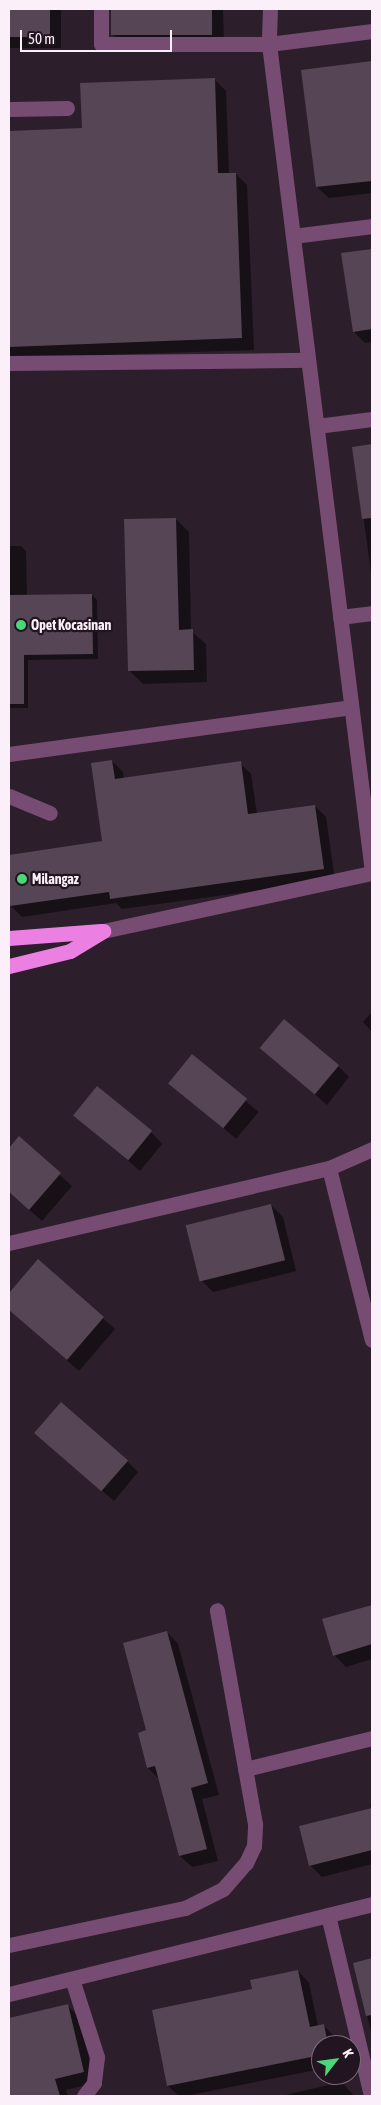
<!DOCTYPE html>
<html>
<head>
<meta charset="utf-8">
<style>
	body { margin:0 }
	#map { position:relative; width:381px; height:2105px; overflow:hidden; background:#2c1e2b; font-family:"Asap Condensed",sans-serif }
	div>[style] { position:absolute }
	.shadow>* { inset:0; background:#0007; transform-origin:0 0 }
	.building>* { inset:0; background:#564554; transform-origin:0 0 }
	.minor>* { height:15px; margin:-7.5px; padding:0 7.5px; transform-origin:7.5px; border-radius:7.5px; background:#774c73 }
	.highway>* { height:15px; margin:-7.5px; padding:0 7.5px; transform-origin:7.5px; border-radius:7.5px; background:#eb7fe2 }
	.dots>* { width:14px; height:14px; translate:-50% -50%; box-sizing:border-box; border:2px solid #221421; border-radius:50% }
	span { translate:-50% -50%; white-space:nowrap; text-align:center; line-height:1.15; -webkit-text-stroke:4.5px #221421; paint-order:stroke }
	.poi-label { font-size:14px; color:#fbf0f9; font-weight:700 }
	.left { translate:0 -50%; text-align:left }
	.frame { position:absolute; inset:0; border:10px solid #fbf0f9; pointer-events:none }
	.north { position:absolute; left:311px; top:2035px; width:50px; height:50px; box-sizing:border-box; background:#221421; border:1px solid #796c77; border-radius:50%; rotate:60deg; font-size:14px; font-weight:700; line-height:20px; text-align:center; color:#fbf0f9 }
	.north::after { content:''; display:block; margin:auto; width:18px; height:22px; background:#4bd677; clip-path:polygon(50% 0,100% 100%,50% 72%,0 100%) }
	.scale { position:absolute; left:20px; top:30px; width:152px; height:22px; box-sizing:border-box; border:2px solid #fbf0f9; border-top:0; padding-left:6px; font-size:15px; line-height:18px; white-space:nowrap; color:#fbf0f9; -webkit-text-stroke:4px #221421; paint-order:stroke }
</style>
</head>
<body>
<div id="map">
	<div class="shadow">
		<i style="left:9px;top:9px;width:52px;height:39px"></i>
		<i style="clip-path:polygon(113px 9px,223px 9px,224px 46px,124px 46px,113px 34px)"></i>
		<i style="clip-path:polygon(372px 62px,372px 193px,329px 198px,317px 187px,303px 71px)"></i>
		<i style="clip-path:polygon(215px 80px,226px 91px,229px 174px,236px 174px,247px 185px,254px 350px,9px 358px,9px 132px,84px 130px)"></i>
		<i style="clip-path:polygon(372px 250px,372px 342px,365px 343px,354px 332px,343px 254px)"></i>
		<i style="clip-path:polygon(372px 445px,372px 580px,354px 448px)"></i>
		<i style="clip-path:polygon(176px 519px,189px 532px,191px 631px,206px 644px,207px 682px,143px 684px,129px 670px)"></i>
		<i style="clip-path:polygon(9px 546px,21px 546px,26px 551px,27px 596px,92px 595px,97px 600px,98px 659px,28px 660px,28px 708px,9px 708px)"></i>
		<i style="clip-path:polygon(112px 761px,123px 772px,124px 779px,240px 763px,251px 774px,257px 814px,315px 806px,326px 817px,335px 880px,122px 909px,116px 903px,22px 917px,11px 906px,9px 856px,103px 842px)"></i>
		<i style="clip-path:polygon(372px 1012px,372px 1032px,363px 1022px)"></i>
		<i style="clip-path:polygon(262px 1048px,338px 1066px,349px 1077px,327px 1105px)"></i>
		<i style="left:192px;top:1056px;width:87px;height:35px;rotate:40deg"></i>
		<i style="clip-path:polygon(75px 1114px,151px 1132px,162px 1144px,140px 1171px)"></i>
		<i style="clip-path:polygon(19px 1138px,72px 1186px,42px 1221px,9px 1192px,9px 1150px)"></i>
		<i style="clip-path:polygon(271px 1205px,283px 1217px,296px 1271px,213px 1292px,201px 1280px)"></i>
		<i style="clip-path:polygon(38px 1261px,115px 1329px,79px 1371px,9px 1309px,9px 1295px)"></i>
		<i style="clip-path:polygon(48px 1444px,127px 1461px,138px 1472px,114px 1501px)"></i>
		<i style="clip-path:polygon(372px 1606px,372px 1659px,346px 1667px,334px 1655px,324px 1620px)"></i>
		<i style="clip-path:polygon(167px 1632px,178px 1644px,219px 1795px,202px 1799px,218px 1861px,192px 1867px,180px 1856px,160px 1780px,148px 1768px,139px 1733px,148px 1731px)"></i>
		<i style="clip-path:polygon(372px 1803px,372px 1864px,322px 1877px,310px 1865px,371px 1809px,370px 1804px)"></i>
		<i style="clip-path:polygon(372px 1960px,372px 2036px,355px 1964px)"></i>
		<i style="clip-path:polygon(298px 1971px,309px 1983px,318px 2026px,323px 2025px,335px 2037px,337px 2045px,321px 2045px,321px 2069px,185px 2096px,179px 2096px,168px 2086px,254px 1990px)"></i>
		<i style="clip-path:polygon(67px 2005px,79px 2017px,95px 2083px,66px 2090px,68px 2096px,9px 2096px,9px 2019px)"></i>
		<i style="clip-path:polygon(342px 2082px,354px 2096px,281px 2096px)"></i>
	</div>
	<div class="building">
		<i style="left:9px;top:9px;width:41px;height:28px"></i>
		<i style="left:111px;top:9px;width:101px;height:26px"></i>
		<i style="clip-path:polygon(372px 61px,372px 181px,316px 187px,301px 70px)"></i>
		<i style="clip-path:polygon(215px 78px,218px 173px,236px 173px,242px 338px,9px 347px,9px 131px,82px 128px,80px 83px)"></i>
		<i style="clip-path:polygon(372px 249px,372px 329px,353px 332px,341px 253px)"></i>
		<i style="clip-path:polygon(372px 444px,372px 518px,362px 519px,352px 447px)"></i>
		<i style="clip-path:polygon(176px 518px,179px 630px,193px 629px,194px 670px,128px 671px,124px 519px)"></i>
		<i style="clip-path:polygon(92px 594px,93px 654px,24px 655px,24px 704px,9px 704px,9px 595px)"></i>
		<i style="clip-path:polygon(112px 760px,115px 779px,241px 761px,248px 814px,315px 805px,324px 869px,110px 899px,109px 892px,10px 906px,9px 855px,102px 841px,91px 763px)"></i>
		<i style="left:284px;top:1019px;width:72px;height:38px;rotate:40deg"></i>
		<i style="left:192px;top:1054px;width:71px;height:38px;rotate:39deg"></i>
		<i style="left:97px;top:1086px;width:71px;height:38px;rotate:39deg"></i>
		<i style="clip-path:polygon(19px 1136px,61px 1173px,29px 1210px,9px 1192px,9px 1148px)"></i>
		<i style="left:271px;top:1204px;width:58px;height:88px;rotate:76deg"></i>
		<i style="clip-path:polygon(38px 1259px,104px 1317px,67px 1360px,9px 1310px,9px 1293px)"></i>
		<i style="left:61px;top:1402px;width:89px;height:41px;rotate:41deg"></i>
		<i style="clip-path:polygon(372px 1605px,372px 1644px,333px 1656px,322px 1619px)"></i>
		<i style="clip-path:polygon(167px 1631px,208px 1783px,191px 1788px,207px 1849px,179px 1856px,155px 1766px,147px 1768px,138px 1733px,146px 1730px,123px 1643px)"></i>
		<i style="clip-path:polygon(372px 1808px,372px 1850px,309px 1866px,299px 1826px)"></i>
		<i style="clip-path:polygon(372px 1958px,372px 2015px,366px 2016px,353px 1963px)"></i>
		<i style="clip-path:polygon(298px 1970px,310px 2027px,324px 2024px,328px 2045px,321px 2045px,321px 2055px,167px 2086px,152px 2010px,252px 1989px,250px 1980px)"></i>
		<i style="clip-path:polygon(68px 2004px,84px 2072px,55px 2079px,60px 2096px,9px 2096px,9px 2018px)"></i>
	</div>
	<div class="minor">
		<i style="left:101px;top:9px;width:35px;rotate:90deg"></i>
		<i style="left:101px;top:44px;width:168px"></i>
		<i style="left:269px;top:44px;width:104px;rotate:-7.2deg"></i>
		<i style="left:270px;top:9px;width:35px;rotate:92deg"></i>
		<i style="left:269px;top:44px;width:834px;rotate:82.91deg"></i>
		<i style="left:9px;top:109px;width:58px;rotate:-1deg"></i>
		<i style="left:293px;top:236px;width:80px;rotate:-7.2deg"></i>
		<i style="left:9px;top:363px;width:299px;rotate:-0.6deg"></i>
		<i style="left:317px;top:426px;width:55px;rotate:-7.3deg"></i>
		<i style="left:340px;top:617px;width:32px;rotate:-7deg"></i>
		<i style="left:9px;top:754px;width:337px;rotate:-7.8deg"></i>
		<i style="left:9px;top:796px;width:44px;rotate:22.5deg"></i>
		<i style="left:103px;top:931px;width:275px;rotate:-12.2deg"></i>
		<i style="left:329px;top:1168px;width:177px;rotate:76deg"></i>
		<i style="left:9px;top:1243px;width:329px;rotate:-13.2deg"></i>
		<i style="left:329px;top:1168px;width:47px;rotate:-23.8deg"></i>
		<i style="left:245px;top:1769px;width:131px;rotate:-13.7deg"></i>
		<i style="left:328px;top:1915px;width:186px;rotate:76.6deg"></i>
		<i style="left:9px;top:1945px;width:180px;rotate:-11.9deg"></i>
		<i style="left:185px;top:1908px;width:42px;rotate:-26.6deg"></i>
		<i style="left:223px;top:1889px;width:35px;rotate:-49deg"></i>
		<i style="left:246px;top:1863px;width:19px;rotate:-65deg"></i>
		<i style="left:254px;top:1846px;width:22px;rotate:-87deg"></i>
		<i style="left:255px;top:1824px;width:217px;rotate:-100.1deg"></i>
		<i style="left:72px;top:1979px;width:82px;rotate:72.2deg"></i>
		<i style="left:97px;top:2057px;width:26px;rotate:97deg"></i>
		<i style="left:94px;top:2083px;width:16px;rotate:128deg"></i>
		<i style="left:9px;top:1994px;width:374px;rotate:-13.9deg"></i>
	</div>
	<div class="highway">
		<i style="left:9px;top:938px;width:92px;rotate:-4.4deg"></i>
		<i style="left:9px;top:966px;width:63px;rotate:-13.8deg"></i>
		<i style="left:70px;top:951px;width:39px;rotate:-31deg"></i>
	</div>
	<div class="dots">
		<i style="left:21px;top:625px;background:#4bd677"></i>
		<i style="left:22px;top:879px;background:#4bd677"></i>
	</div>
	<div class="poi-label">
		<span class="left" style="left:31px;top:625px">Opet Kocasinan</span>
		<span class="left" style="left:32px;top:879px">Milangaz</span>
	</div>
	<div class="frame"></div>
	<div class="north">K</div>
	<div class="scale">50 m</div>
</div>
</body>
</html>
